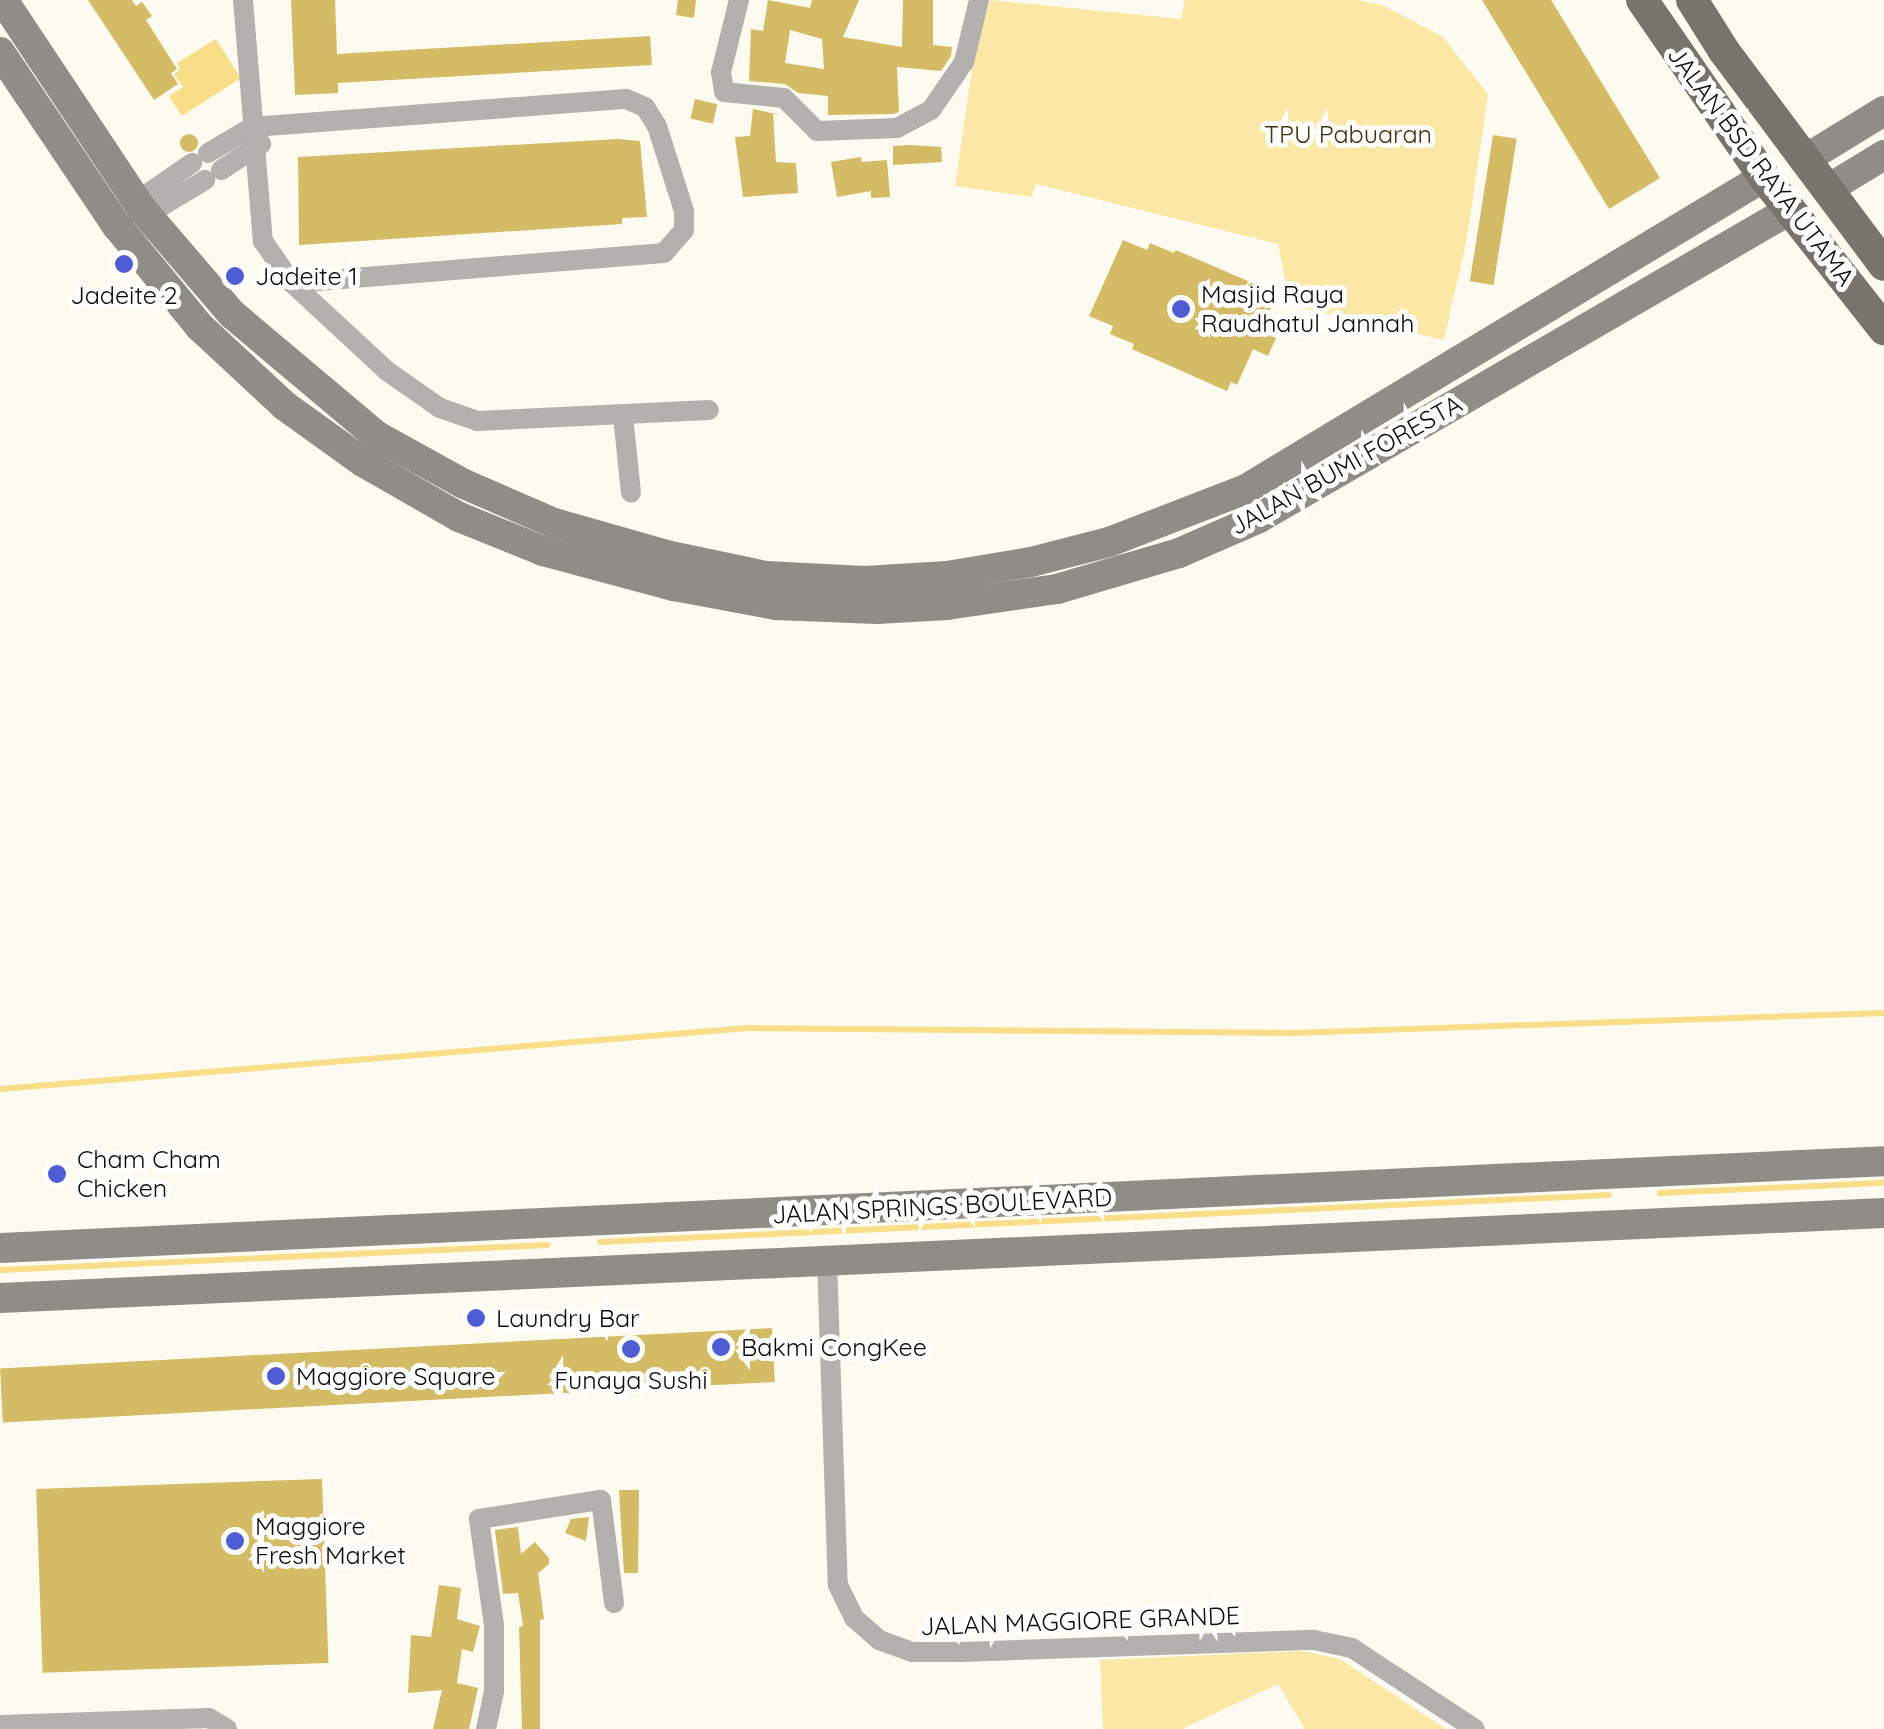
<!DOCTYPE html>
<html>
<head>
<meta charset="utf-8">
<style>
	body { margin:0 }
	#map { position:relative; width:1884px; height:1729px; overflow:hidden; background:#fdfaf0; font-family:Quicksand,sans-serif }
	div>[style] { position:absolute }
	.green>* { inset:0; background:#fbe8a7 }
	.water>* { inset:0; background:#f8de89 }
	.stream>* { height:6px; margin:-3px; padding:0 3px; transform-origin:3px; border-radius:3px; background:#f8de89 }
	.building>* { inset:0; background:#d4bb66; transform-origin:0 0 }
	.round { border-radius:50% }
	.minor>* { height:20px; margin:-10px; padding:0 10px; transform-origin:10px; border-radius:10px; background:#b2b1ad }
	.secondary>* { height:30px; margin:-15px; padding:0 15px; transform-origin:15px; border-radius:15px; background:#8f8d87 }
	.primary>* { height:32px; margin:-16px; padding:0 16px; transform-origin:16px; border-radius:16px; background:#76746d }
	.dots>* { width:28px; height:28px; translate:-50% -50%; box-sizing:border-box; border:5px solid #fff; border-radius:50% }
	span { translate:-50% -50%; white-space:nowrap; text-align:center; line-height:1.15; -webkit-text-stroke:10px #fff; paint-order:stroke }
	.park-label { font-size:25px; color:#3e340e }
	.street-label { font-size:25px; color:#0c0c08 }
	.poi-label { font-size:25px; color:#0c0c08 }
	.left { translate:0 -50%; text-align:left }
</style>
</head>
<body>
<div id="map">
	<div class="green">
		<i style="clip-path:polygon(990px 0,1181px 19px,1185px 0,1357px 0,1382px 5px,1442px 36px,1488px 94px,1467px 238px,1444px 340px,1290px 305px,1278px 244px,1036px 184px,1031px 197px,955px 186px,974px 55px)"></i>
		<i style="clip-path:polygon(1303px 1651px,1340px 1659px,1446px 1729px,1305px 1729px,1278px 1684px,1182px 1729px,1103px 1729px,1100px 1660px)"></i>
	</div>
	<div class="water">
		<i style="clip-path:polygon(216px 39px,241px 78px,182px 116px,169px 96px,183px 87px,174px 74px,180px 69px,177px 63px)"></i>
	</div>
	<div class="stream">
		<i style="left:0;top:1089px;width:750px;rotate:-4.66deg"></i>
		<i style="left:748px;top:1028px;width:545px;rotate:0.53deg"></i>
		<i style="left:1293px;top:1033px;width:591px;rotate:-1.94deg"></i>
		<i style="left:1660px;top:1193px;width:224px;rotate:-2.6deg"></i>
		<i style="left:600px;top:1242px;width:1010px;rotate:-2.67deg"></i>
		<i style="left:0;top:1270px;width:548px;rotate:-2.62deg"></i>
	</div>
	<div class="building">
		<i style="clip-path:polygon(88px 0,132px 0,136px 6px,142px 2px,152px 16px,146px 20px,177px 69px,171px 73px,178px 84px,154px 100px)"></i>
		<i style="clip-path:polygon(291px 0,335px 0,337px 54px,650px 36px,652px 65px,338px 83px,338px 93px,295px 95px)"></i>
		<i style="clip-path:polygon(678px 0,696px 0,694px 18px,676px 15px)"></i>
		<i style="clip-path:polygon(evenodd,768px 0,810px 8px,812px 0,859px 0,843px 37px,902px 47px,903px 0,933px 0,933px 45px,952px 47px,951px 56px,941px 71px,897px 67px,899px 112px,893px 114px,828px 115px,828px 96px,798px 93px,785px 84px,749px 81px,751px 29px,763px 31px,768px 0,790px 30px,822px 39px,824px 69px,785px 63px,790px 30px)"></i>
		<i style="clip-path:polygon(1482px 0,1551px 0,1660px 178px,1609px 209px)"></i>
		<i style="left:695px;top:99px;width:23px;height:20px;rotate:13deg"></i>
		<i style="clip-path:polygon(753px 109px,781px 115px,773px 114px,776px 162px,796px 163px,798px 193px,743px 197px,735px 137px,750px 136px)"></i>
		<i class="round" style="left:180px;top:134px;width:18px;height:18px"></i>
		<i style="left:1493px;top:135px;width:24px;height:148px;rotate:9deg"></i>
		<i style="clip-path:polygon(618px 139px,640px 141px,647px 217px,622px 218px,622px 224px,299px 245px,298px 157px)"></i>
		<i style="clip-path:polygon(911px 145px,941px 147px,942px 162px,893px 165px,893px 146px)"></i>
		<i style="clip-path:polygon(861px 157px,862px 162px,887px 160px,890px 197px,871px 198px,871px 191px,837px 197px,831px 162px)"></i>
		<i style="clip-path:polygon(1123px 240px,1147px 250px,1150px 243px,1174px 253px,1176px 250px,1271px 291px,1267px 300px,1273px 302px,1261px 331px,1276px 338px,1268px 356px,1253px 349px,1237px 385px,1231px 382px,1227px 391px,1132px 349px,1134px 344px,1110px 334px,1113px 326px,1089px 316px)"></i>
		<i style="left:772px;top:1328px;width:54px;height:773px;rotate:87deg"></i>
		<i style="left:322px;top:1479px;width:184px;height:286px;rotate:88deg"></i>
		<i style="clip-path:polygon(619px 1490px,639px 1490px,638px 1573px,624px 1573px)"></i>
		<i style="clip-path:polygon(589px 1517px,586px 1541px,565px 1533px,571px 1519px)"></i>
		<i style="clip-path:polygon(518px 1527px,521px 1554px,535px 1542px,549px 1558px,549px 1564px,538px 1573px,544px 1619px,540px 1620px,540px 1729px,522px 1729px,519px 1627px,523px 1626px,518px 1593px,503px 1594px,495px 1530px)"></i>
		<i style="clip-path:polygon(439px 1585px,461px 1588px,457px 1619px,480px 1626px,473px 1652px,462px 1649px,457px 1683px,478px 1688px,469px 1729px,433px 1729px,442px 1690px,408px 1693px,411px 1635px,431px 1637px)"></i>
	</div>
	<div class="minor">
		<i style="left:243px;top:0;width:242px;rotate:85.3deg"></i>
		<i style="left:263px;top:241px;width:51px;rotate:55.4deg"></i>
		<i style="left:292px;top:283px;width:129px;rotate:42.8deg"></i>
		<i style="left:387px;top:371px;width:65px;rotate:34.9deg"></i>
		<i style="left:440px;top:408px;width:39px;rotate:19deg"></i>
		<i style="left:477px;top:421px;width:232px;rotate:-2.7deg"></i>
		<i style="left:739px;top:0;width:74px;rotate:104deg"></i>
		<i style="left:721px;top:72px;width:20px;rotate:81deg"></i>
		<i style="left:724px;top:92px;width:60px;rotate:5.7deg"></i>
		<i style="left:784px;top:98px;width:47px;rotate:45deg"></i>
		<i style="left:817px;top:131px;width:80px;rotate:-2.1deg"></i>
		<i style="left:897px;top:128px;width:38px;rotate:-28deg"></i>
		<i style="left:931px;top:110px;width:58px;rotate:-55.5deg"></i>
		<i style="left:964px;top:62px;width:64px;rotate:-76.4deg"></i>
		<i style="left:208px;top:153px;width:51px;rotate:-30.6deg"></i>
		<i style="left:252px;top:127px;width:375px;rotate:-4.3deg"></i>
		<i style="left:626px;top:99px;width:21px;rotate:23deg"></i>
		<i style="left:645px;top:107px;width:22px;rotate:58deg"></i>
		<i style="left:657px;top:126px;width:89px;rotate:72.4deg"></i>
		<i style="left:684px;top:211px;width:19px;rotate:90deg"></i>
		<i style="left:684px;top:230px;width:30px;rotate:131deg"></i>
		<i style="left:664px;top:253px;width:373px;rotate:175.4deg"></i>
		<i style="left:221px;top:170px;width:48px;rotate:-33deg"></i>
		<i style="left:137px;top:201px;width:67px;rotate:-34.6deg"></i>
		<i style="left:147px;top:215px;width:68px;rotate:-31.1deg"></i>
		<i style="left:623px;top:416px;width:77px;rotate:84.1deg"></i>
		<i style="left:827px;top:1260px;width:325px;rotate:88.1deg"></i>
		<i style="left:838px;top:1585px;width:37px;rotate:64deg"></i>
		<i style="left:854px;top:1618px;width:33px;rotate:41deg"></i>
		<i style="left:879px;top:1640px;width:35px;rotate:20deg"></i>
		<i style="left:912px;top:1652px;width:50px"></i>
		<i style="left:962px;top:1652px;width:352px;rotate:-2deg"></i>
		<i style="left:1314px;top:1640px;width:39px;rotate:12deg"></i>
		<i style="left:1352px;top:1648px;width:147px;rotate:33.4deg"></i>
		<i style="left:0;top:1725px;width:209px;rotate:-1.9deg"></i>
		<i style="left:209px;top:1718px;width:21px;rotate:31deg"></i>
		<i style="left:486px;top:1729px;width:39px;rotate:-78deg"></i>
		<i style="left:494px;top:1691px;width:66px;rotate:-90deg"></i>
		<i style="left:494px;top:1625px;width:107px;rotate:-98.1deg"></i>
		<i style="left:479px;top:1519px;width:123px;rotate:-8.9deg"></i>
		<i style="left:601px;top:1500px;width:104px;rotate:82.8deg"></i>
	</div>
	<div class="secondary">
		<i style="left:3px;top:0;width:250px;rotate:56.4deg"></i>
		<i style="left:141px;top:208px;width:140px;rotate:49.4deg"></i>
		<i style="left:232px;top:314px;width:189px;rotate:40.1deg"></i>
		<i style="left:377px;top:436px;width:99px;rotate:28.9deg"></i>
		<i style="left:464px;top:484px;width:98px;rotate:23.4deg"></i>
		<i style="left:554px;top:523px;width:116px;rotate:15.9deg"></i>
		<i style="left:666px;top:555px;width:102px;rotate:11.9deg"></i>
		<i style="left:766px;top:576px;width:99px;rotate:2.9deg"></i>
		<i style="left:865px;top:581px;width:82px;rotate:-3.5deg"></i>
		<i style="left:947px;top:576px;width:85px;rotate:-9.5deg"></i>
		<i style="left:1031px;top:562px;width:81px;rotate:-14.4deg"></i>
		<i style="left:1109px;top:542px;width:147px;rotate:-21.1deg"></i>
		<i style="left:1246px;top:489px;width:605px;rotate:-31.06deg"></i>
		<i style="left:0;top:52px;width:210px;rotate:56.1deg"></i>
		<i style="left:117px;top:226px;width:131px;rotate:50.6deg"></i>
		<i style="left:200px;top:327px;width:116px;rotate:42.9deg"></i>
		<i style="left:285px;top:406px;width:96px;rotate:35.7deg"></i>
		<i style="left:363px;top:462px;width:111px;rotate:29.8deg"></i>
		<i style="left:459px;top:517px;width:91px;rotate:22deg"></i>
		<i style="left:543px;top:551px;width:136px;rotate:15deg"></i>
		<i style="left:674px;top:586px;width:104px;rotate:10.6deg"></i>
		<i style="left:776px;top:605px;width:101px;rotate:2.3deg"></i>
		<i style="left:877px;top:609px;width:70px;rotate:-3.3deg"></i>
		<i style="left:947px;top:605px;width:111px;rotate:-8.3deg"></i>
		<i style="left:1057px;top:589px;width:127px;rotate:-16.4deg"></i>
		<i style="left:1179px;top:553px;width:87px;rotate:-23.6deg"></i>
		<i style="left:1259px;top:518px;width:614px;rotate:-30.12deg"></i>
		<i style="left:1804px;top:160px;width:94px;rotate:-31.5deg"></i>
		<i style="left:1828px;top:189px;width:66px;rotate:-31.3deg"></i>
		<i style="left:0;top:1248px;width:1886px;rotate:-2.64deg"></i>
		<i style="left:0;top:1298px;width:1886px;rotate:-2.58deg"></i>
	</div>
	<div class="primary">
		<i style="left:1642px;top:0;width:215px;rotate:55.4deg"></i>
		<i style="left:1764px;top:177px;width:194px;rotate:51.7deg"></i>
		<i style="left:1692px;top:0;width:60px;rotate:57.9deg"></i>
		<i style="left:1724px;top:51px;width:267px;rotate:53.2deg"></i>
	</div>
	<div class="dots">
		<i style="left:124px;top:264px;background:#4e5dd3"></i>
		<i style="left:235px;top:276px;background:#4e5dd3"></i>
		<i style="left:1181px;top:309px;background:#4e5dd3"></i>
		<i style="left:57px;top:1174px;background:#4e5dd3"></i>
		<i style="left:476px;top:1318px;background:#4e5dd3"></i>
		<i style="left:721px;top:1347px;background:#4e5dd3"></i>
		<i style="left:631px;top:1349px;background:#4e5dd3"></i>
		<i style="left:276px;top:1376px;background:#4e5dd3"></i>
		<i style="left:235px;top:1541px;background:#4e5dd3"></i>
	</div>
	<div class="park-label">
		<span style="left:1348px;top:134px">TPU Pabuaran</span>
	</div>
	<div class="street-label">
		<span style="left:1761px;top:166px;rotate:53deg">JALAN BSD RAYA UTAMA</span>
		<span style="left:1346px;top:465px;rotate:-29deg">JALAN BUMI FORESTA</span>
		<span style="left:942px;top:1206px;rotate:-3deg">JALAN SPRINGS BOULEVARD</span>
		<span style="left:1080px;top:1621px;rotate:-2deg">JALAN MAGGIORE GRANDE</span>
	</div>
	<div class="poi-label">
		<span class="left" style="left:255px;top:276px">Jadeite 1</span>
		<span style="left:124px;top:295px">Jadeite 2</span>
		<span class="left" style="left:1201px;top:309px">Masjid Raya<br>Raudhatul Jannah</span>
		<span class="left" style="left:77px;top:1174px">Cham Cham<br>Chicken</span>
		<span class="left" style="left:496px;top:1318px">Laundry Bar</span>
		<span class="left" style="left:741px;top:1347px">Bakmi CongKee</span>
		<span class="left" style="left:296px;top:1376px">Maggiore Square</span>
		<span style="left:631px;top:1380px">Funaya Sushi</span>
		<span class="left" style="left:255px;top:1541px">Maggiore<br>Fresh Market</span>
	</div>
</div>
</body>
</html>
